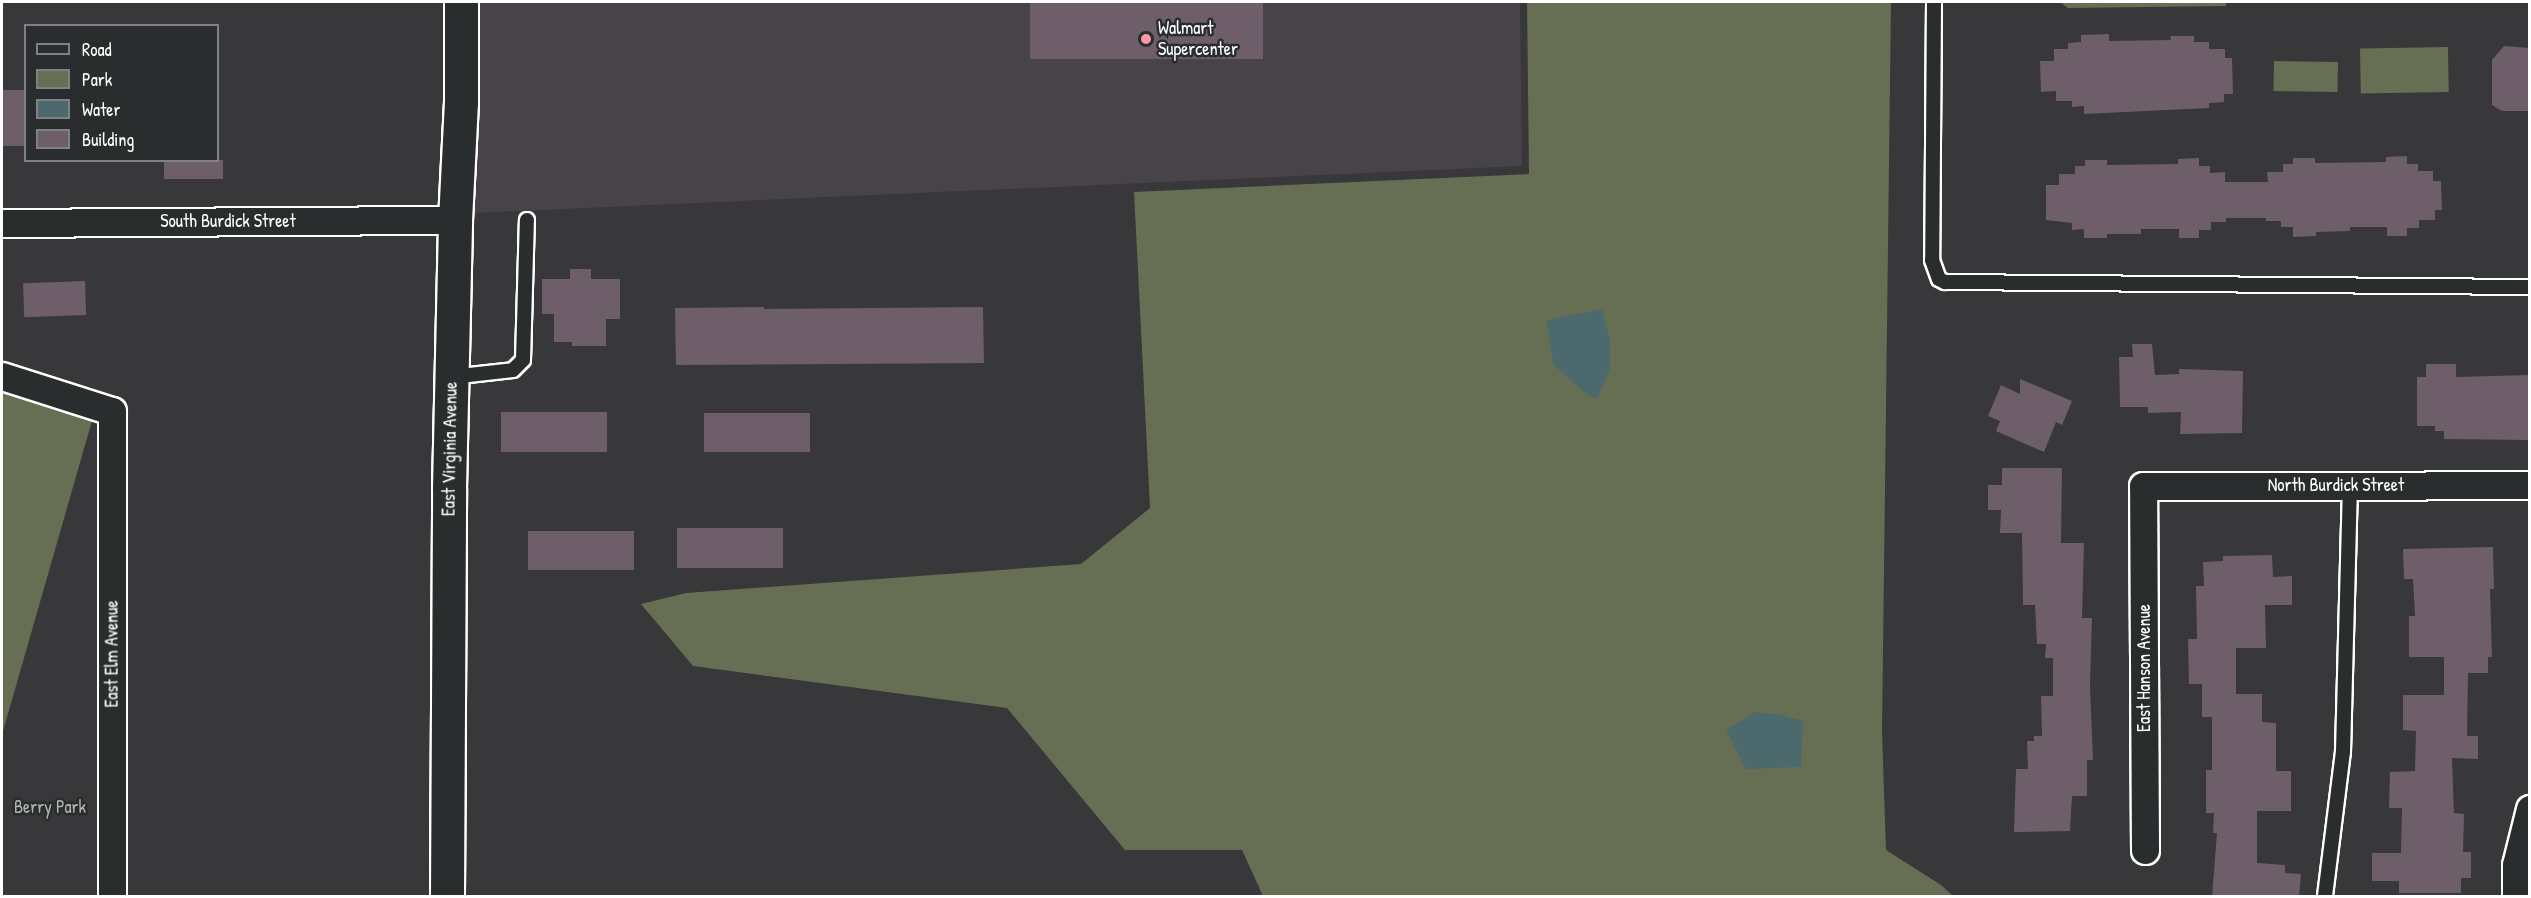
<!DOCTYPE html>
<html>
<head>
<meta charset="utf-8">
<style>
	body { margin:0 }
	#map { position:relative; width:2531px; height:898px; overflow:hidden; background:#38373a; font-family:"Patrick Hand",sans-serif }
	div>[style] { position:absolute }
	.built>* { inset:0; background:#484348 }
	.green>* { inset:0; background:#666e54; transform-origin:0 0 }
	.water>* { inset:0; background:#4c6a6e }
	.building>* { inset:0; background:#6e5e6a; transform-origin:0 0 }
	.roads { filter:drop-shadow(2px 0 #fff) drop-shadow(-2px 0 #fff) drop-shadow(0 2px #fff) drop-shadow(0 -2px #fff) }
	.service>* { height:14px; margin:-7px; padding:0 7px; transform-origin:7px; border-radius:7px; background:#2a2d2e }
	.minor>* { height:27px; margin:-13.5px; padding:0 13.5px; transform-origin:13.5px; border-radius:13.5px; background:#2a2d2e }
	.tertiary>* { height:33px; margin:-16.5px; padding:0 16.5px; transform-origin:16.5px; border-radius:16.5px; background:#2a2d2e }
	.dots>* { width:16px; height:16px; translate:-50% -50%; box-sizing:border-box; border:3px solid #2a2d2e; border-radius:50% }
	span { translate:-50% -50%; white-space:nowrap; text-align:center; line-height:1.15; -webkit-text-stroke:5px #2a2d2e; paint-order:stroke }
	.poi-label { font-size:18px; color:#fff }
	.left { translate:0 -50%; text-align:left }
	.street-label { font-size:18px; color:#fff }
	.park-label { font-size:18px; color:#b2b6aa }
	.frame { position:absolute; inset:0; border:3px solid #fff; pointer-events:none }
	.legend { position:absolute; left:24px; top:24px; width:195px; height:138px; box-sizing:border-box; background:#2a2d2e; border:2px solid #7f8182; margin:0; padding:8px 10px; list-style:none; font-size:18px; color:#fff }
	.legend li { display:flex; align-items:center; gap:12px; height:30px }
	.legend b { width:30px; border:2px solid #7f8182 }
</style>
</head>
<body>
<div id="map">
	<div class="built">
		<i style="clip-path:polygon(475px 2px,1520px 2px,1522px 166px,473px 213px)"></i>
	</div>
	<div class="green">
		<i style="clip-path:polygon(1527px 2px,1891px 2px,1882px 732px,1886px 850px,1941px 885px,1953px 896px,1263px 896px,1242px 850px,1125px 850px,1007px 708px,693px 666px,641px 604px,686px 593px,1081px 564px,1150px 508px,1134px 192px,1529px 174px)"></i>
		<i style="clip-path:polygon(2060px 2px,2226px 2px,2226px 6px,2068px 8px)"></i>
		<i style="left:2448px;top:47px;width:45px;height:88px;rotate:89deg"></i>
		<i style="left:2274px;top:61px;width:64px;height:30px;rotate:1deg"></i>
		<i style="left:2px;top:390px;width:95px;height:506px;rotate:16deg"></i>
	</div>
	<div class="water">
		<i style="clip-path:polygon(1602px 309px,1610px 340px,1610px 368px,1597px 399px,1586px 394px,1553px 364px,1547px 320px)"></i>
		<i style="clip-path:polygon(1755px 712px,1781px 715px,1803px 721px,1801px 767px,1746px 769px,1726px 730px)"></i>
	</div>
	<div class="building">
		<i style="left:1030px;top:2px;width:233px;height:57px"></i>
		<i style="clip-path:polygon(2109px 34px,2109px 41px,2171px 40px,2170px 36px,2194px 36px,2194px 42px,2209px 42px,2209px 49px,2225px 49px,2225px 58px,2232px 58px,2233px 94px,2224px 94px,2224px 102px,2209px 103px,2209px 108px,2084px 114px,2084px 106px,2072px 107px,2072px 101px,2056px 101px,2056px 91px,2041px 92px,2040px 61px,2054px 61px,2054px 49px,2068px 49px,2068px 43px,2081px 42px,2081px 35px)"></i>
		<i style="clip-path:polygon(2504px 46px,2529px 48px,2529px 111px,2502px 111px,2492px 105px,2492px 60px)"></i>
		<i style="left:2px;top:90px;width:24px;height:56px"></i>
		<i style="clip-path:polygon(2407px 156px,2407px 164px,2418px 164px,2418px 171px,2433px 171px,2433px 181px,2441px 181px,2442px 210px,2435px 210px,2435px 220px,2419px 220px,2419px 228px,2407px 228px,2407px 236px,2387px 236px,2387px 227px,2350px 227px,2350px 231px,2316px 232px,2316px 236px,2293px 237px,2293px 227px,2281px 227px,2281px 221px,2266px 221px,2266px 218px,2226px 218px,2226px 222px,2211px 222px,2211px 230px,2199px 230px,2199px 238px,2179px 238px,2179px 229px,2141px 229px,2141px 234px,2107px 234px,2107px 238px,2084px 238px,2084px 229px,2072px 230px,2072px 223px,2046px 220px,2046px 185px,2059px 185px,2059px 174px,2075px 174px,2075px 166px,2085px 166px,2085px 160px,2107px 160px,2107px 165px,2178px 164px,2178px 159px,2199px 158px,2199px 166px,2210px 166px,2210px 173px,2225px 172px,2225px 182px,2268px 182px,2267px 172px,2283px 172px,2283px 164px,2293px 164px,2293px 158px,2315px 158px,2315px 163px,2386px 162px,2386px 157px)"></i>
		<i style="left:164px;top:160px;width:59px;height:19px"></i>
		<i style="clip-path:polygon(570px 269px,591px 269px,591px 279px,620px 279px,620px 319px,606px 319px,606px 346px,572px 346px,572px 342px,554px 342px,554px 314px,542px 314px,542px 279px,570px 279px)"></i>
		<i style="left:85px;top:281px;width:34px;height:62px;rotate:88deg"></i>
		<i style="clip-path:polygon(764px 307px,764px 309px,983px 307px,984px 363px,676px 365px,675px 308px)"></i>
		<i style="clip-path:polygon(2132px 344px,2152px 344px,2155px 375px,2179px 374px,2179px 369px,2243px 371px,2242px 433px,2180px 434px,2181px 412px,2148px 413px,2148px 407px,2120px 407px,2119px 357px,2133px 357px)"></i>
		<i style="clip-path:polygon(2426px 364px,2456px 364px,2456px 377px,2529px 375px,2529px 440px,2444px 439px,2444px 431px,2435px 431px,2435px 426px,2417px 426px,2417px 377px,2426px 377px)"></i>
		<i style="clip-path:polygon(2020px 379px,2072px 401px,2062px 425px,2056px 422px,2044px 452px,1996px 431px,2000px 421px,1988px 416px,2001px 385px,2020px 394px)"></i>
		<i style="left:501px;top:412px;width:106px;height:40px"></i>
		<i style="left:704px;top:413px;width:106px;height:39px"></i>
		<i style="clip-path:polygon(2002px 468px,2062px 468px,2061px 543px,2084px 543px,2082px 618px,2092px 618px,2090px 685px,2093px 760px,2087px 760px,2087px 796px,2072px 796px,2070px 831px,2014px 832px,2016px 769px,2028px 769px,2027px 741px,2034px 741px,2034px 736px,2042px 736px,2041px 696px,2053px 696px,2053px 658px,2045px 658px,2046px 644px,2037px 644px,2035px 605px,2023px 605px,2022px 533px,2000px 533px,2001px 510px,1988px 510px,1988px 485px,2002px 485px)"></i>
		<i style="left:677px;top:528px;width:106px;height:40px"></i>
		<i style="left:528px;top:531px;width:106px;height:39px"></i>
		<i style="clip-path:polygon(2493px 547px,2494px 589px,2490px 589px,2492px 657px,2488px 657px,2488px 673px,2468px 673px,2467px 736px,2478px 736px,2478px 759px,2452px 758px,2454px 813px,2464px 814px,2463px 852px,2471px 852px,2471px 878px,2461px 878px,2461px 893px,2399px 893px,2399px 881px,2372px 881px,2372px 853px,2401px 853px,2402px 808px,2389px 808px,2390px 772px,2415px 771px,2416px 731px,2403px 730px,2403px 695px,2444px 695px,2444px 657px,2409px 657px,2409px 616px,2415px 616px,2413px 579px,2404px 579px,2403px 549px)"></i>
		<i style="clip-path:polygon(2272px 555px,2273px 577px,2292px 576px,2292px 605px,2265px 605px,2266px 648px,2236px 648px,2236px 694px,2262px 694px,2262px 722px,2276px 723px,2276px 771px,2291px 771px,2291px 811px,2257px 811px,2257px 863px,2285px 865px,2285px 873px,2301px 874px,2299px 897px,2212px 897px,2217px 833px,2213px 833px,2214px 813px,2206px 813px,2206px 770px,2212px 770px,2212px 717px,2202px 717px,2202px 684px,2189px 684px,2188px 639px,2197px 639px,2196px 586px,2204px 586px,2203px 562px,2223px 561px,2223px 556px)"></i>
	</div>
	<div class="roads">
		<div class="service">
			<i style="left:1934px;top:2px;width:258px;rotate:90.4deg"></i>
			<i style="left:1932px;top:260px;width:20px;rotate:70deg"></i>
			<i style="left:1939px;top:279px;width:7px;rotate:27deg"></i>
			<i style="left:1945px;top:282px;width:585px;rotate:0.49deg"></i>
			<i style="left:451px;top:377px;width:62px;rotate:-6.4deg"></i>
			<i style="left:513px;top:370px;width:14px;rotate:-45deg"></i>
			<i style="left:523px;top:360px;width:140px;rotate:-88.4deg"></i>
			<i style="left:2325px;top:896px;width:145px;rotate:-82.9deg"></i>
			<i style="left:2343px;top:752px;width:267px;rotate:-88.5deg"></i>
		</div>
		<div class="minor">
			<i style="left:2px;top:223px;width:453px;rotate:-0.4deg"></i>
			<i style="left:2px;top:376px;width:115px;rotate:17.7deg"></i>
			<i style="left:112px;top:411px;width:485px;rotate:90deg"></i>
			<i style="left:2145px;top:850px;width:364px;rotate:-90.3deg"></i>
			<i style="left:2143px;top:486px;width:387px;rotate:-0.1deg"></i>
			<i style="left:2516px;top:896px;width:31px;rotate:-90deg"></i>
			<i style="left:2516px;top:865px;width:58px;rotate:-76deg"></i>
		</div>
		<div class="tertiary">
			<i style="left:447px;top:896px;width:408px;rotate:-89.7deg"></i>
			<i style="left:449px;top:488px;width:268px;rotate:-88.7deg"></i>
			<i style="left:455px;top:220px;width:118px;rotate:-87.1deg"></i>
			<i style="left:461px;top:102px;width:100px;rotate:-90deg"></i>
		</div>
	</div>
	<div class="dots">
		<i style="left:1146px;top:39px;background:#ff9aa2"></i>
	</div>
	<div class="poi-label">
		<span class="left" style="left:1158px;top:39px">Walmart<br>Supercenter</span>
	</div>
	<div class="street-label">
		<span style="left:228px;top:221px">South Burdick Street</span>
		<span style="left:450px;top:449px;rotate:-89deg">East Virginia Avenue</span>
		<span style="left:2336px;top:485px">North Burdick Street</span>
		<span style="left:112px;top:654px;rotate:-90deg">East Elm Avenue</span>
		<span style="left:2144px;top:668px;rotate:-90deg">East Hanson Avenue</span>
	</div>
	<div class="park-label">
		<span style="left:50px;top:807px">Berry Park</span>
	</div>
	<div class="frame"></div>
	<ul class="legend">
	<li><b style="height:8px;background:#2a2d2e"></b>Road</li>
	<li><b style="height:16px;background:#666e54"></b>Park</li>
	<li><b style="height:16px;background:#4c6a6e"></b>Water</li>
	<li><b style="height:16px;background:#6e5e6a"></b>Building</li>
	</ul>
</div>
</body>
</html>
